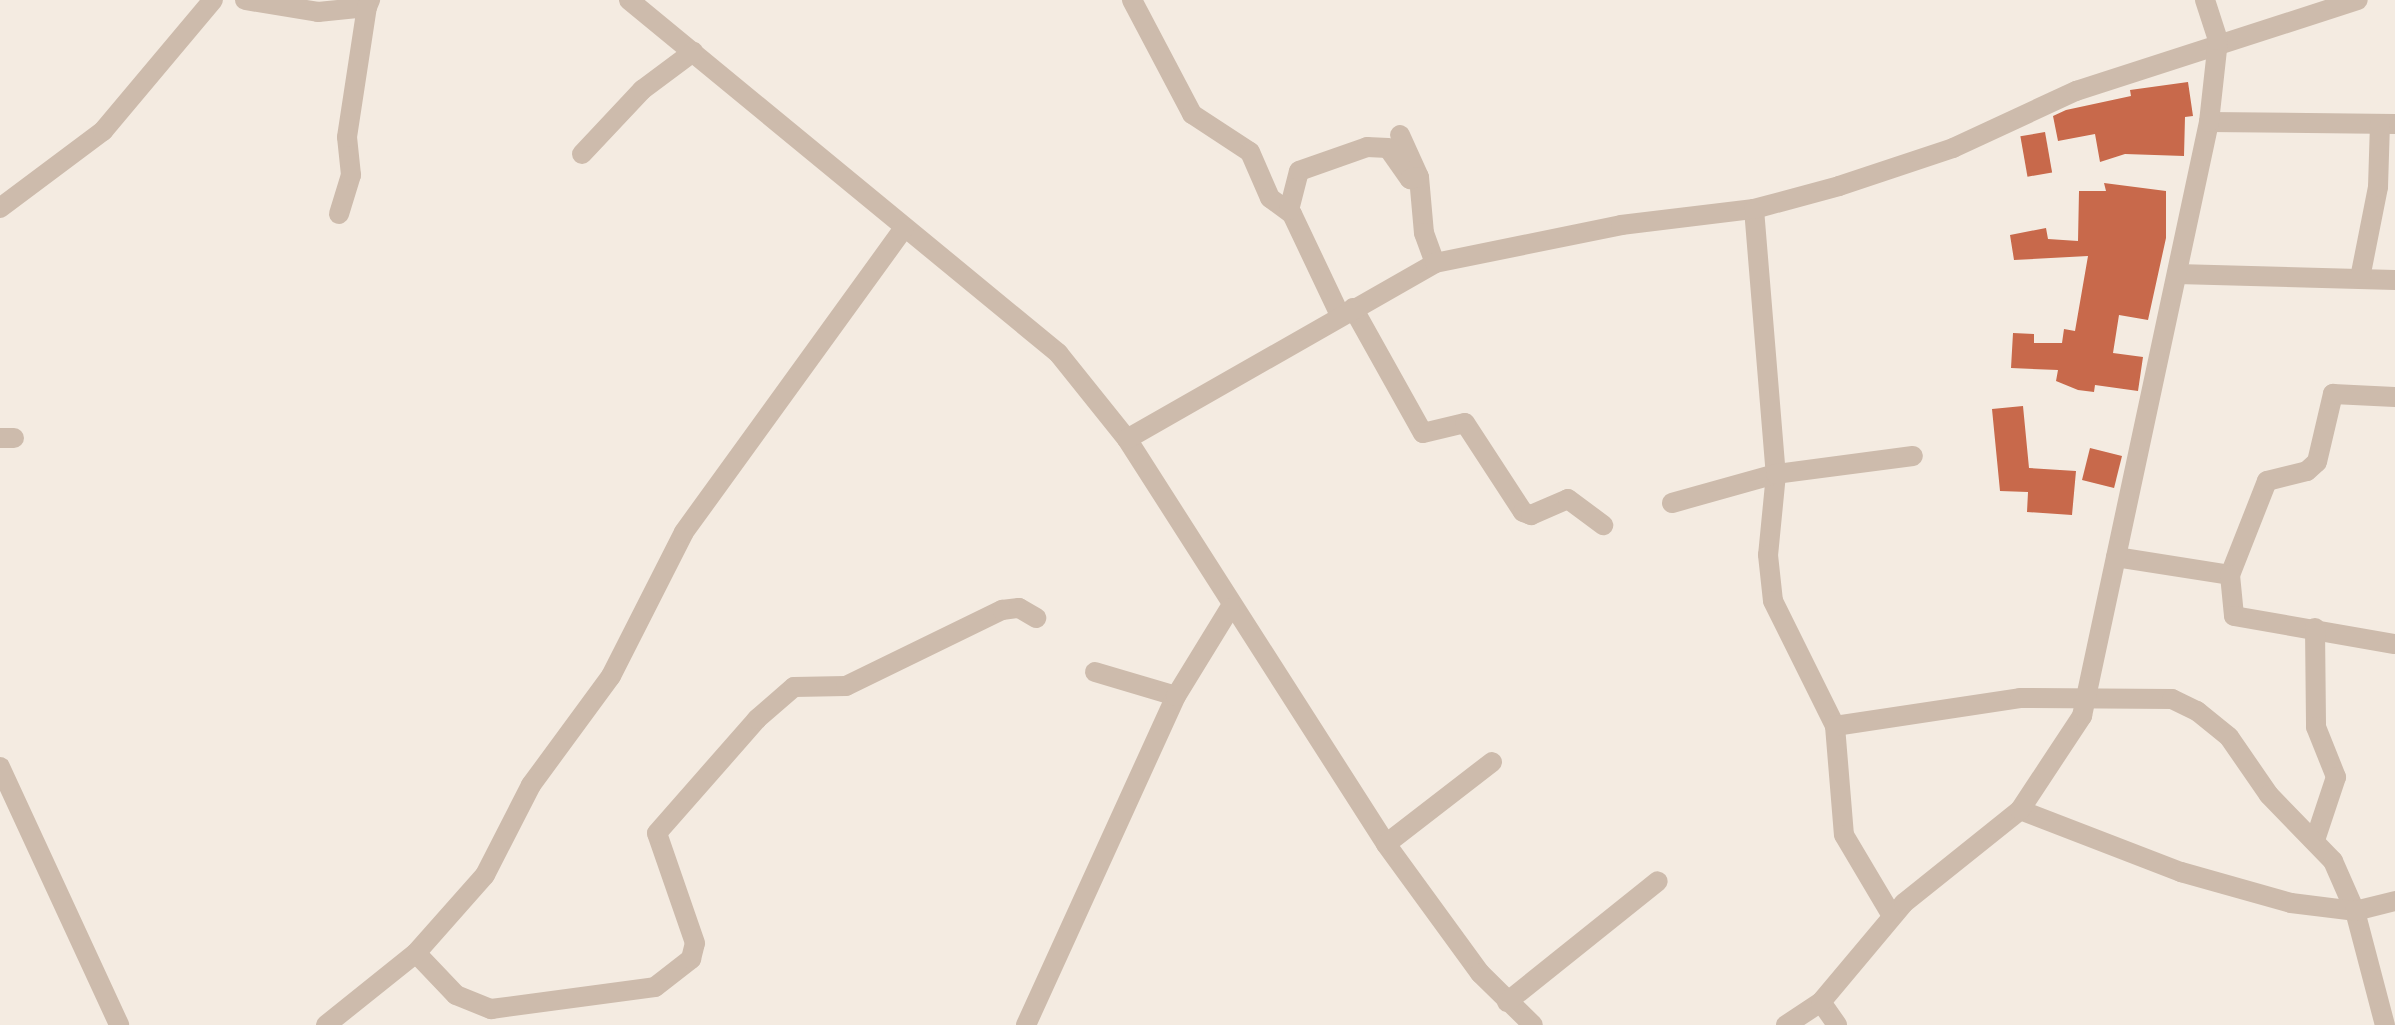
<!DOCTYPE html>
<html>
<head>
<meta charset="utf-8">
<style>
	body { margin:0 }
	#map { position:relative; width:2395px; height:1025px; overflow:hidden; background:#f4ebe1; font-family:Montserrat,sans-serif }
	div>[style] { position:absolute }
	.building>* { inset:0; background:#c8694b; transform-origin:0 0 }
	.minor>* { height:20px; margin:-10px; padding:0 10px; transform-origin:10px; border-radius:10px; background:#cdbbac }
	span { translate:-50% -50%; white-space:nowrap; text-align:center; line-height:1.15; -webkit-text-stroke:7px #fbf5ee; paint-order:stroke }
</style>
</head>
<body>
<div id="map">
	<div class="building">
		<i style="clip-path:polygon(2188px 82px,2193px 116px,2185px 117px,2184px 156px,2125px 154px,2100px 162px,2095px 134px,2058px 141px,2053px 116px,2066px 110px,2131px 96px,2130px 90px)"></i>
		<i style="left:2045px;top:132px;width:41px;height:25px;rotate:80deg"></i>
		<i style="clip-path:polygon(2104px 183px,2166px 191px,2166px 238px,2148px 320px,2119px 315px,2113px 353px,2143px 357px,2138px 391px,2095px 385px,2094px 392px,2078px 390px,2056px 381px,2058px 370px,2011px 368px,2013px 333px,2034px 334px,2034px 343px,2062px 343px,2064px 329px,2075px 331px,2088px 256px,2014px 260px,2010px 235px,2046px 228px,2048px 239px,2078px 241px,2079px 191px,2106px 191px)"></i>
		<i style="clip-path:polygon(2023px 406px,2029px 468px,2076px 471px,2072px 515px,2027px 512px,2028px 492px,2000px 491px,1992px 409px)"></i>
		<i style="left:2090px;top:448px;width:33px;height:33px;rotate:14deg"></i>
	</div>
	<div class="minor">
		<i style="left:245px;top:0;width:74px;rotate:9.3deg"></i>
		<i style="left:318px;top:12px;width:49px;rotate:-5.8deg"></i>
		<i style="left:367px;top:7px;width:8px;rotate:-67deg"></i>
		<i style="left:629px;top:0;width:556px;rotate:39.45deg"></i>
		<i style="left:1058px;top:353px;width:110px;rotate:51.3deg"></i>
		<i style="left:1127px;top:439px;width:481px;rotate:57.4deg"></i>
		<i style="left:1386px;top:844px;width:160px;rotate:53.9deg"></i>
		<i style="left:1480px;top:973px;width:74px;rotate:44.5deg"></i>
		<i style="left:1132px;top:0;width:129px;rotate:62.2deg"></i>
		<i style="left:1192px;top:114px;width:69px;rotate:33.2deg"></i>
		<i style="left:1250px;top:152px;width:50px;rotate:66.5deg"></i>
		<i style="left:1270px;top:198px;width:27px;rotate:36deg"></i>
		<i style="left:1292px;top:214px;width:112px;rotate:64.6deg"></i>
		<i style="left:2209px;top:122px;width:186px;rotate:0.6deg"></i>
		<i style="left:1400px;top:135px;width:46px;rotate:65.7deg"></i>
		<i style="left:1419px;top:177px;width:56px;rotate:84.9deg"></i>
		<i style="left:1424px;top:233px;width:32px;rotate:70deg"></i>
		<i style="left:582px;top:154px;width:88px;rotate:-46.8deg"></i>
		<i style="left:642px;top:90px;width:64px;rotate:-36.7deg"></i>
		<i style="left:0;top:208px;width:129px;rotate:-36.8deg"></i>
		<i style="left:103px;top:131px;width:171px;rotate:-50deg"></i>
		<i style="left:1754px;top:209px;width:266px;rotate:85.3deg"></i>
		<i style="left:1776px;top:474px;width:81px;rotate:95.6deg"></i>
		<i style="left:1768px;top:555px;width:46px;rotate:83.8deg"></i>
		<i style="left:1773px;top:601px;width:140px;rotate:63.6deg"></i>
		<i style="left:1835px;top:726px;width:109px;rotate:85.3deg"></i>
		<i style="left:1844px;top:835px;width:94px;rotate:59.3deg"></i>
		<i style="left:1289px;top:210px;width:40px;rotate:-75.6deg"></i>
		<i style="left:1299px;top:171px;width:72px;rotate:-19.4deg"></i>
		<i style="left:1367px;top:147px;width:21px;rotate:3deg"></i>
		<i style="left:1388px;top:148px;width:38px;rotate:55deg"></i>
		<i style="left:1410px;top:179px;width:9px;rotate:-13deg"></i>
		<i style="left:339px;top:214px;width:41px;rotate:-72.9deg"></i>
		<i style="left:351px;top:175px;width:38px;rotate:-96deg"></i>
		<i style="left:347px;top:137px;width:132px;rotate:-81.3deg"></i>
		<i style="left:2177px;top:274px;width:218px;rotate:1.6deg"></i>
		<i style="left:2360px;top:278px;width:93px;rotate:-78.8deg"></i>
		<i style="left:2378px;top:187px;width:63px;rotate:-88.2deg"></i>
		<i style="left:1353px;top:308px;width:143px;rotate:60.8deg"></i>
		<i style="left:1423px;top:433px;width:43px;rotate:-13.4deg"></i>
		<i style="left:1465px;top:423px;width:106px;rotate:56.9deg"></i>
		<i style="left:1523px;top:512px;width:9px;rotate:21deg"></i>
		<i style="left:1531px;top:515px;width:40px;rotate:-23.4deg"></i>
		<i style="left:1568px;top:499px;width:44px;rotate:36.6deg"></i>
		<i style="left:0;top:438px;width:14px"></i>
		<i style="left:1127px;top:439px;width:355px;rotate:-29.7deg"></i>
		<i style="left:1435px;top:263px;width:190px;rotate:-11.5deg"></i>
		<i style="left:1621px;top:225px;width:134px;rotate:-6.9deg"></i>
		<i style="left:1754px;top:209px;width:88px;rotate:-15.1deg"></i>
		<i style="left:1839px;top:186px;width:120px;rotate:-18.4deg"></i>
		<i style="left:1953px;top:148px;width:136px;rotate:-24.9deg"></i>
		<i style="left:2076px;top:91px;width:296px;rotate:-17.9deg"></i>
		<i style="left:1672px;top:503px;width:108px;rotate:-15.6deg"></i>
		<i style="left:1776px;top:474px;width:138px;rotate:-7.5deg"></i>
		<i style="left:2116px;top:557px;width:115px;rotate:9deg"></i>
		<i style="left:2230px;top:575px;width:101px;rotate:-68.5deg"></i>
		<i style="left:2267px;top:481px;width:41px;rotate:-14deg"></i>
		<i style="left:2307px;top:471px;width:13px;rotate:-42deg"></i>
		<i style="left:2317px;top:462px;width:70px;rotate:-76.8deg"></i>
		<i style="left:2333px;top:394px;width:62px;rotate:2.8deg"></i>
		<i style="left:2230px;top:575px;width:41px;rotate:84.4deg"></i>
		<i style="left:2234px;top:616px;width:163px;rotate:9.9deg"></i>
		<i style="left:2315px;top:628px;width:99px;rotate:89.4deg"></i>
		<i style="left:2316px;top:727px;width:54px;rotate:68.2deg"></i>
		<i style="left:2336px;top:777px;width:63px;rotate:108.4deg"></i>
		<i style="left:1095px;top:672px;width:84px;rotate:16.5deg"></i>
		<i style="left:1835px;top:726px;width:187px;rotate:-8.6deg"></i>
		<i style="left:2020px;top:698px;width:152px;rotate:0.4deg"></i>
		<i style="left:2172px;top:699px;width:28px;rotate:26deg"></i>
		<i style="left:2197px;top:711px;width:41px;rotate:39.1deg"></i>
		<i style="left:2229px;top:737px;width:70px;rotate:55.4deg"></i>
		<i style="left:2269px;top:795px;width:92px;rotate:45.9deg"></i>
		<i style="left:2333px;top:861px;width:55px;rotate:66.3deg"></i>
		<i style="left:2355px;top:911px;width:118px;rotate:75.3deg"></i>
		<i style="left:0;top:767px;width:284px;rotate:65.2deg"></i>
		<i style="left:2020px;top:810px;width:173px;rotate:21.1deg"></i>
		<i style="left:2181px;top:872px;width:114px;rotate:15.7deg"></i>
		<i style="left:2291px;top:903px;width:64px;rotate:7.1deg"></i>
		<i style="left:2355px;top:911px;width:41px;rotate:-14deg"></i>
		<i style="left:1386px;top:844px;width:134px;rotate:-37.7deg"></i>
		<i style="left:416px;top:953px;width:58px;rotate:46.4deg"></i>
		<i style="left:456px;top:995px;width:38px;rotate:22deg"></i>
		<i style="left:491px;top:1009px;width:165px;rotate:-7.6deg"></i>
		<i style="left:655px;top:987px;width:46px;rotate:-37.9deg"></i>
		<i style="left:691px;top:959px;width:16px;rotate:-76deg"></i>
		<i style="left:695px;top:943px;width:116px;rotate:-109.1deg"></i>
		<i style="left:657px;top:833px;width:152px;rotate:-48.7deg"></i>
		<i style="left:757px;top:719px;width:49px;rotate:-40.9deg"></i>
		<i style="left:794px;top:687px;width:52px;rotate:-1.1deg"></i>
		<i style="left:846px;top:686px;width:174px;rotate:-26deg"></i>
		<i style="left:1002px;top:610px;width:17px;rotate:-7deg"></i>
		<i style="left:1019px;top:608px;width:20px;rotate:30deg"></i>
		<i style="left:1507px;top:1002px;width:193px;rotate:-38.7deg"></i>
		<i style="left:1821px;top:1002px;width:28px;rotate:55deg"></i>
		<i style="left:326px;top:1025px;width:115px;rotate:-38.7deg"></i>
		<i style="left:416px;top:953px;width:104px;rotate:-48.5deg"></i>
		<i style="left:485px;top:875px;width:101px;rotate:-62.9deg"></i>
		<i style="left:531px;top:785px;width:135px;rotate:-53.7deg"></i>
		<i style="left:611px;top:676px;width:161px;rotate:-63.1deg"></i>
		<i style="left:684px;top:532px;width:375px;rotate:-54.1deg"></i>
		<i style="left:1026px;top:1025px;width:362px;rotate:-65.5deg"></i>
		<i style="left:1176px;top:696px;width:103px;rotate:-58.5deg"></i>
		<i style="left:1786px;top:1025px;width:42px;rotate:-33.3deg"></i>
		<i style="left:1821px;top:1002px;width:129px;rotate:-50deg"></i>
		<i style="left:1904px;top:903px;width:149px;rotate:-38.7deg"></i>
		<i style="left:2020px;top:810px;width:113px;rotate:-56.6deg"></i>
		<i style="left:2082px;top:716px;width:607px;rotate:-77.93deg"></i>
		<i style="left:2209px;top:122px;width:82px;rotate:-83.7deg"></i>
		<i style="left:2218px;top:40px;width:42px;rotate:-108deg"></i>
	</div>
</div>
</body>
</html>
